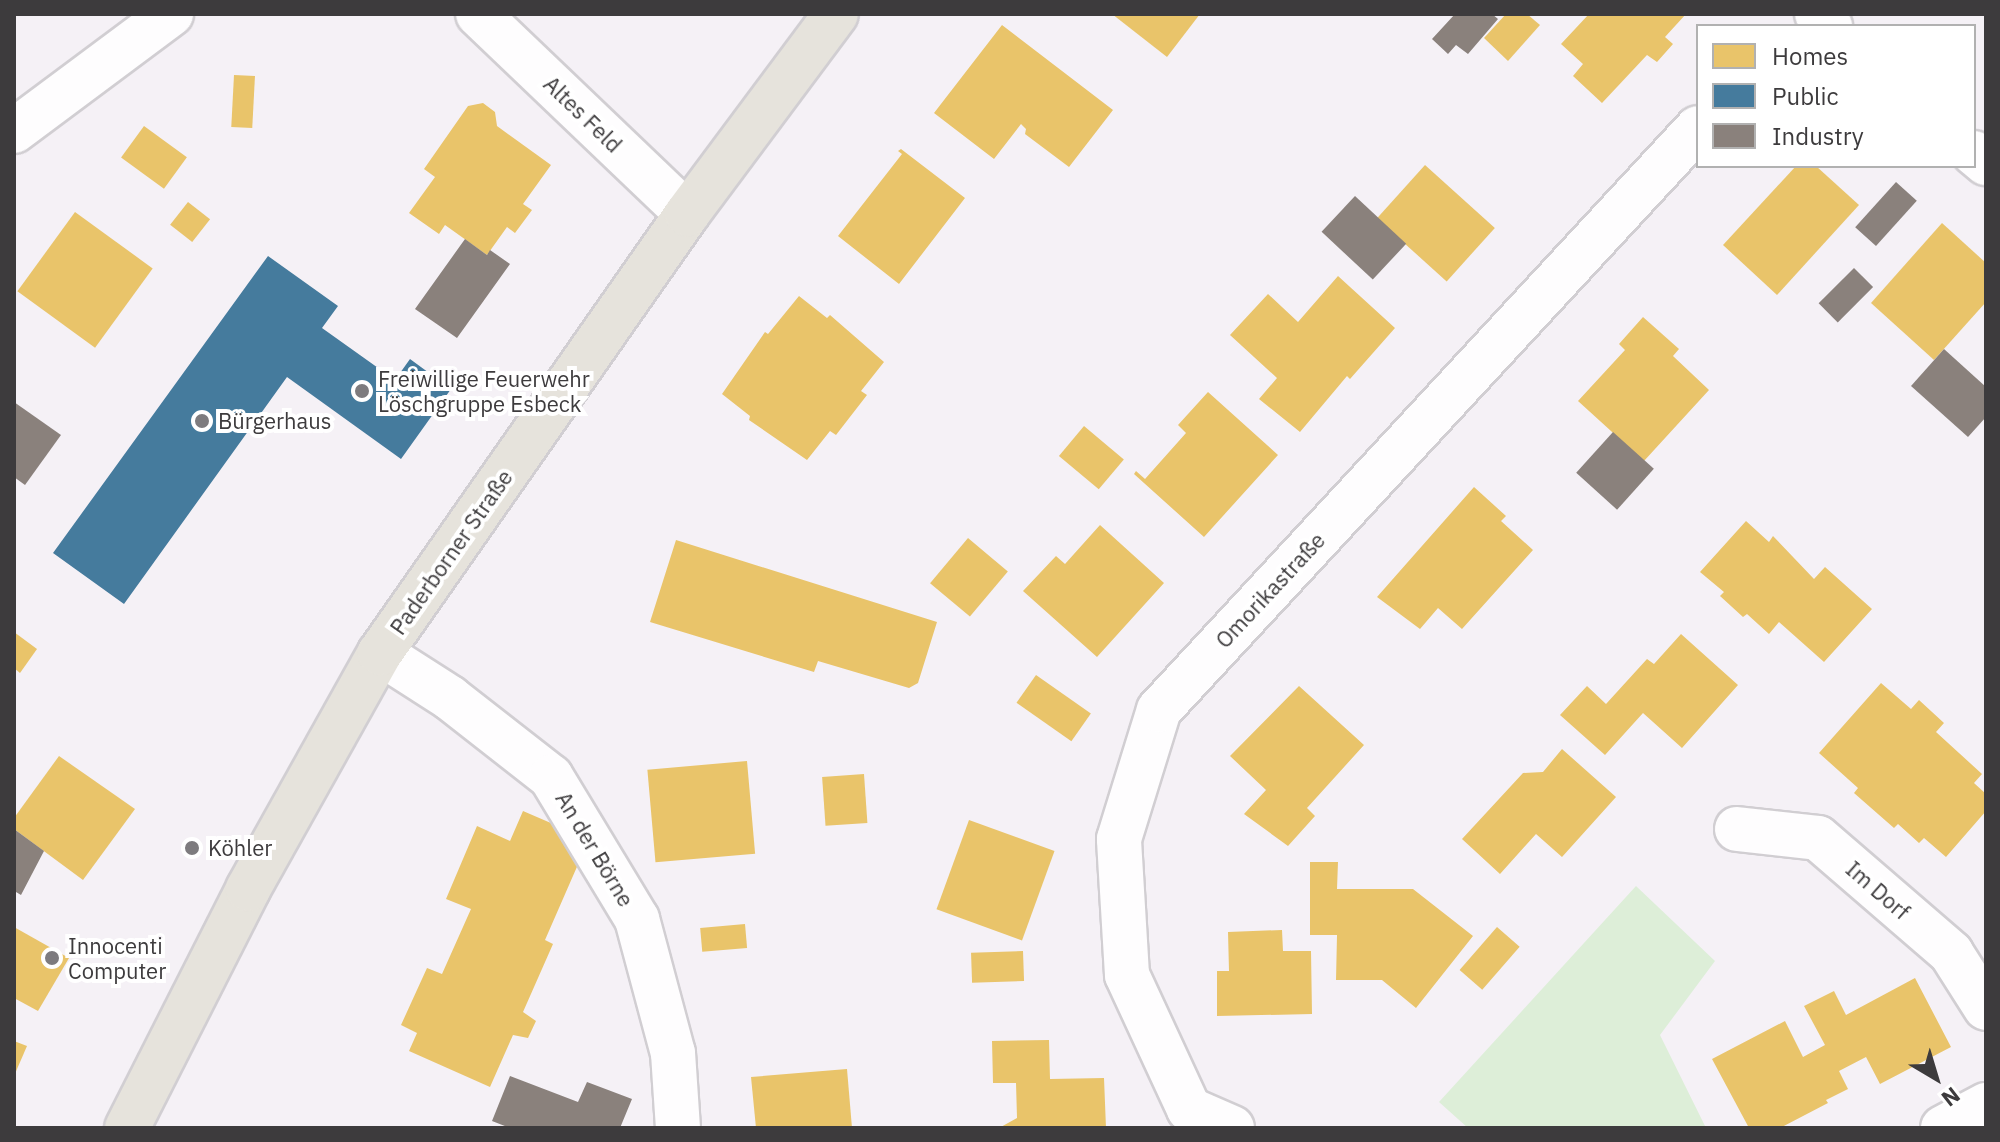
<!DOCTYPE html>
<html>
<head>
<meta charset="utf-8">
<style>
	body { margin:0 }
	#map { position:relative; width:2000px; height:1142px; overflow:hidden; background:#f5f1f6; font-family:"IBM Plex Sans",sans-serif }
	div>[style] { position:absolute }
	.green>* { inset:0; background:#ddeed8 }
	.homes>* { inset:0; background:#e9c46a; transform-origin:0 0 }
	.public>* { inset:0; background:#457b9d }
	.industry>* { inset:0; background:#8a817c; transform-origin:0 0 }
	.roads { filter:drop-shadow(2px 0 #d1ced2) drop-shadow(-2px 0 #d1ced2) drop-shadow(0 2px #d1ced2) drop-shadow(0 -2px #d1ced2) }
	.minor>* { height:44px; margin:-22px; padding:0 22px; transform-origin:22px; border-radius:22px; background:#fefdfe }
	.major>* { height:44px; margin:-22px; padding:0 22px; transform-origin:22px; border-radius:22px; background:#e6e3dc }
	.dots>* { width:22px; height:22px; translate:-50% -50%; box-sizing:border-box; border:4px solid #fff; border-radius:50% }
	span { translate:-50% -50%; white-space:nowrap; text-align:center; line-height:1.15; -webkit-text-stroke:8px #fff; paint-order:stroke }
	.street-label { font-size:22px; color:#3d3b3d }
	.poi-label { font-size:22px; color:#3d3b3d }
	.left { translate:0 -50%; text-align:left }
	.frame { position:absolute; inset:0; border:16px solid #3d3b3d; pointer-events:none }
	.legend { position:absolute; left:1696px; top:24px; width:280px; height:144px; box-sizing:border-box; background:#fff; border:2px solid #b1b1b1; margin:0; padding:10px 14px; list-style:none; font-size:24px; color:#3d3b3d }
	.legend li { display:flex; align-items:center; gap:16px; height:40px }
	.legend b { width:40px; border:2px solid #b1b1b1 }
	.north { position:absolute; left:1896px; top:1038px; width:80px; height:80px; -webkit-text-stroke:6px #fff; paint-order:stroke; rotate:142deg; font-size:22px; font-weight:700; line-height:32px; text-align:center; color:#3d3b3d }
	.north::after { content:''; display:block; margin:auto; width:28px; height:36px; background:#3d3b3d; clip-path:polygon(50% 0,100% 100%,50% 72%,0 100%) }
</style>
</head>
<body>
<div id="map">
	<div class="green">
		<i style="clip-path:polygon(1636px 886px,1715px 961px,1660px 1035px,1706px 1128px,1468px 1128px,1439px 1102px)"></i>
	</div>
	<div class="homes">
		<i style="clip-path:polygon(1112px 14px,1200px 14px,1167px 57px)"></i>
		<i style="clip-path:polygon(1506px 14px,1527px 14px,1540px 25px,1508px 61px,1484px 38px)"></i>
		<i style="clip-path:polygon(1589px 14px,1686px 14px,1665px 37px,1673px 44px,1657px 62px,1647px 55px,1602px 103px,1573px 76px,1583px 64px,1561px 44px)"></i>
		<i style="clip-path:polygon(1002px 25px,1113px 110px,1069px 167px,1025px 134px,1026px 129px,1021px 124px,994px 159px,934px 113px)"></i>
		<i style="left:234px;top:75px;width:21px;height:52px;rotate:3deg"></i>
		<i style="clip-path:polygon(483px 103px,495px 112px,497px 126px,551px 165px,523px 204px,532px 210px,515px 233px,507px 227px,487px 255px,445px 225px,439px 234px,409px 213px,435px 177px,424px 169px,468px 106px)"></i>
		<i style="left:144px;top:126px;width:53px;height:39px;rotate:36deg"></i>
		<i style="clip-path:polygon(901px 149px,965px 198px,899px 284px,838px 236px,902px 154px,898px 151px)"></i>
		<i style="left:1425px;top:165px;width:94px;height:72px;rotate:42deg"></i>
		<i style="clip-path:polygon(1796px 166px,1816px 166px,1859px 205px,1777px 295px,1723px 245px)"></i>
		<i style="left:188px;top:202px;width:28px;height:29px;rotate:38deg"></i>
		<i style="left:75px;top:212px;width:96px;height:98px;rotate:36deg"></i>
		<i style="clip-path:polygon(1942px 223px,1986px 263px,1986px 302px,1934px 360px,1871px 303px)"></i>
		<i style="clip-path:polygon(1338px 276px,1395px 328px,1350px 379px,1347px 376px,1300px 432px,1259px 399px,1277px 378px,1230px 335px,1268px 294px,1298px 322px)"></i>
		<i style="clip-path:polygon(799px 296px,827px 318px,830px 315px,884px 362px,861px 391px,867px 395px,836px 435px,830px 431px,807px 460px,749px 420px,750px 416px,722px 394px,765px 332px,768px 334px)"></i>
		<i style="clip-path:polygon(1643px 317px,1679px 349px,1673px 356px,1709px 390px,1644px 461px,1578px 401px,1625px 350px,1619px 344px)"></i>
		<i style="clip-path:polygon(1208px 392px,1278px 455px,1204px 537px,1134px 474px,1136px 471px,1145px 479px,1186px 433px,1178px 425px)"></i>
		<i style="left:1084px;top:426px;width:52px;height:39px;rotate:40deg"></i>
		<i style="clip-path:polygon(1474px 487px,1506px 516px,1501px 521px,1533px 550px,1462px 629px,1438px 608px,1420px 629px,1377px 597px)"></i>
		<i style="clip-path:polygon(1746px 521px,1769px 542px,1773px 536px,1814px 579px,1825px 567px,1872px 609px,1824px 662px,1779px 622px,1769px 634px,1747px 614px,1743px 617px,1720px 596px,1724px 592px,1700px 572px)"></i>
		<i style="clip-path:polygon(1100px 525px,1164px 583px,1097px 657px,1023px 591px,1056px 556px,1065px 564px)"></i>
		<i style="left:968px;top:538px;width:52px;height:59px;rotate:40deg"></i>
		<i style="clip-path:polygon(676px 540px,937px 622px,918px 683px,909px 688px,818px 661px,814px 672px,650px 622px)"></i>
		<i style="clip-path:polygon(14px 632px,37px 649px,20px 673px,14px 668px)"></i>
		<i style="clip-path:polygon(1681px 634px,1738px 685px,1682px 748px,1643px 713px,1605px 755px,1560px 715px,1587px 686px,1606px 704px,1647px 659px,1654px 664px)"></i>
		<i style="left:1036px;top:675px;width:67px;height:34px;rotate:35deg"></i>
		<i style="clip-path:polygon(1881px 683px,1911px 709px,1919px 700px,1944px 723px,1936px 732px,1982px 774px,1974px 783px,1986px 794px,1986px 811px,1946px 857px,1924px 838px,1919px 843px,1898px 824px,1894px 828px,1854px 793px,1858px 788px,1819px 753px)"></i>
		<i style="clip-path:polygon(1299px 686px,1364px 745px,1307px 808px,1315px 816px,1288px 846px,1244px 814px,1266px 790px,1230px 756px)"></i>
		<i style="clip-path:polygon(1562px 749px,1616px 797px,1562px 857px,1536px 834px,1500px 874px,1462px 839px,1523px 773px,1543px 772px)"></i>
		<i style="clip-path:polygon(59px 756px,135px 809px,83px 880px,14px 829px,14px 818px)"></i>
		<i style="left:747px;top:761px;width:93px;height:100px;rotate:85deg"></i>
		<i style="left:864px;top:774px;width:49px;height:42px;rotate:86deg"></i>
		<i style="clip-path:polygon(523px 811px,574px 833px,583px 853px,545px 940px,553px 944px,523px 1012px,536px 1021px,528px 1038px,513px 1035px,490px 1087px,409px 1051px,417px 1033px,401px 1025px,427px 968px,442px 974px,471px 909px,446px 899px,477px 826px,510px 841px)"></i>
		<i style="left:969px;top:820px;width:91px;height:95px;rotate:20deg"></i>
		<i style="clip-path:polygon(1310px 862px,1338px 862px,1337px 889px,1413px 889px,1473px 936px,1416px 1008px,1382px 980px,1336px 980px,1337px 935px,1310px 935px)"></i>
		<i style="left:745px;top:924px;width:24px;height:45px;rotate:85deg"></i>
		<i style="clip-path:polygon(14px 927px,69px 958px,38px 1011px,14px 998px)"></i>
		<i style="left:1497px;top:927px;width:30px;height:57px;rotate:41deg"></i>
		<i style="clip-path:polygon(1282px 930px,1283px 951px,1311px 951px,1312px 1014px,1217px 1016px,1217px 971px,1229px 971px,1228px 932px)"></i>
		<i style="left:1023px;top:951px;width:30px;height:52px;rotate:88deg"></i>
		<i style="clip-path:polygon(1915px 978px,1951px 1047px,1880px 1084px,1866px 1057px,1839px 1071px,1848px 1089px,1826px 1100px,1828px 1103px,1780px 1128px,1749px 1128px,1712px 1059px,1785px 1021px,1803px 1057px,1825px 1045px,1804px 1006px,1834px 991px,1846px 1015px)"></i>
		<i style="clip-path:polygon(1049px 1040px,1050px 1079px,1104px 1078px,1106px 1128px,999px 1128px,1017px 1118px,1016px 1083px,993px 1083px,992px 1041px)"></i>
		<i style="clip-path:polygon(14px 1041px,27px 1046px,14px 1076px)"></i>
		<i style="clip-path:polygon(847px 1069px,852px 1128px,756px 1128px,751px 1077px)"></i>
	</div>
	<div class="public">
		<i style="clip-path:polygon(268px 256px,338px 306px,322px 328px,395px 380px,410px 359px,451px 389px,401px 459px,287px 377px,124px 604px,53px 553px)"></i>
	</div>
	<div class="industry">
		<i style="clip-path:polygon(1455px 14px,1492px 14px,1498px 19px,1468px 54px,1456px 45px,1448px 54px,1432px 39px)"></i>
		<i style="left:1896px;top:182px;width:28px;height:61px;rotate:42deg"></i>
		<i style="left:1355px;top:196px;width:70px;height:49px;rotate:43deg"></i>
		<i style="clip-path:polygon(465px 239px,487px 255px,490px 250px,510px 264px,457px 338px,415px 309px)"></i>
		<i style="left:1854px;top:268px;width:27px;height:50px;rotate:45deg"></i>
		<i style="clip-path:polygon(1944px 349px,1986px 387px,1986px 417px,1968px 437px,1911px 386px)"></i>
		<i style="clip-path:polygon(14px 402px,61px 435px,25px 485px,14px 477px)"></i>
		<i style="left:1613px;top:432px;width:55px;height:55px;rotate:42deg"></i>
		<i style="clip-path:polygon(14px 829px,44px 851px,21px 895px,16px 892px,14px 896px)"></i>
		<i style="clip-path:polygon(510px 1076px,578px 1102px,587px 1082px,632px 1099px,620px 1128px,510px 1128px,492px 1121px)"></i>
	</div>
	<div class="roads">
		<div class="minor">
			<i style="left:478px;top:14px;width:289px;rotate:43.7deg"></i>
			<i style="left:1817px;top:14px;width:18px;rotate:43deg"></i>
			<i style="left:14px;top:131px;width:196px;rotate:-36.7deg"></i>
			<i style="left:1974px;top:153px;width:16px;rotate:40deg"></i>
			<i style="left:380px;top:653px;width:83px;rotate:32.7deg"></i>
			<i style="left:450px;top:698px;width:128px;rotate:38deg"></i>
			<i style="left:551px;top:777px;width:166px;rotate:58.8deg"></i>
			<i style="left:637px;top:919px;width:139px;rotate:75deg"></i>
			<i style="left:673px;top:1053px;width:75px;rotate:86.2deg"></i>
			<i style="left:1737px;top:829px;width:81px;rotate:6.3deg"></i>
			<i style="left:1818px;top:838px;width:176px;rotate:40.8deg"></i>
			<i style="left:1951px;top:953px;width:65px;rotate:57.5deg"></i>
			<i style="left:1232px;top:1128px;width:47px;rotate:-156.2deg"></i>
			<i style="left:1189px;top:1109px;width:148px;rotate:-114.8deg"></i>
			<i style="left:1127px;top:975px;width:136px;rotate:-93.4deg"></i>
			<i style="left:1119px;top:839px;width:135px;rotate:-72.8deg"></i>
			<i style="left:1159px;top:710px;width:793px;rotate:-47.2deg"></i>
			<i style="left:1943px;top:1128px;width:49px;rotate:-28.1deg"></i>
		</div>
		<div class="major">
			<i style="left:127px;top:1128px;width:268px;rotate:-63.1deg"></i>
			<i style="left:248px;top:889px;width:270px;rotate:-60.8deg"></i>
			<i style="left:380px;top:653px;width:536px;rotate:-55.03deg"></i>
			<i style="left:687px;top:214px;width:249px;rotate:-53.3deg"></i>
		</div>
	</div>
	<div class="dots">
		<i style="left:362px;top:391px;background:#7d7b7e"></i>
		<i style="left:202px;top:421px;background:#7d7b7e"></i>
		<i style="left:192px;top:848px;background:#7d7b7e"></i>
		<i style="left:52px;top:958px;background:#7d7b7e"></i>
	</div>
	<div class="street-label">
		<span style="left:583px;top:114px;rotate:44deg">Altes Feld</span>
		<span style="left:451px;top:552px;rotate:-55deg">Paderborner Straße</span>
		<span style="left:1270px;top:590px;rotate:-47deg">Omorikastraße</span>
		<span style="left:595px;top:849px;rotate:59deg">An der Börne</span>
		<span style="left:1878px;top:890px;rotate:41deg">Im Dorf</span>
	</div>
	<div class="poi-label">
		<span class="left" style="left:378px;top:391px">Freiwillige Feuerwehr<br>Löschgruppe Esbeck</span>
		<span class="left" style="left:218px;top:421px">Bürgerhaus</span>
		<span class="left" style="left:208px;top:848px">Köhler</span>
		<span class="left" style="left:68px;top:958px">Innocenti<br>Computer</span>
	</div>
	<div class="frame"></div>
	<ul class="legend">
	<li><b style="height:22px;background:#e9c46a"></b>Homes</li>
	<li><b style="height:22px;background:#457b9d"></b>Public</li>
	<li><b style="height:22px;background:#8a817c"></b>Industry</li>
	</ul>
	<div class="north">N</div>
</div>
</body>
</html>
